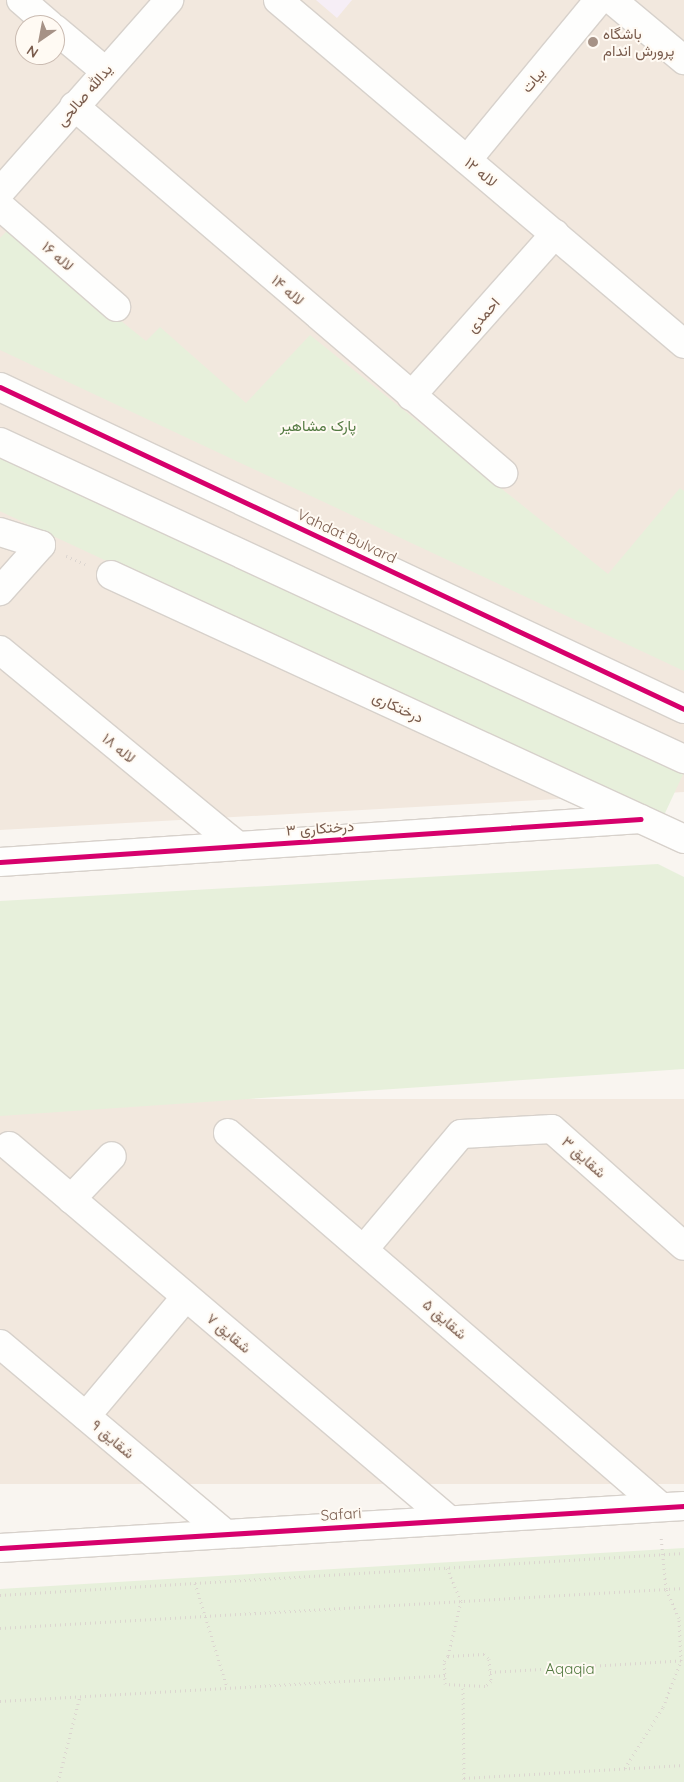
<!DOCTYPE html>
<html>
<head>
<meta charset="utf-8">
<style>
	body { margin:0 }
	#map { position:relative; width:684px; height:1782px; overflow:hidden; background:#f9f5f0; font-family:Quicksand,Vazirmatn,sans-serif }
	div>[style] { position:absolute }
	.residential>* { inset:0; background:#f2e8de; transform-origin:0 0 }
	.education>* { inset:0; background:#f6eef6 }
	.green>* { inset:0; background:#e7f0db; transform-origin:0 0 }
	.path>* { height:3px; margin-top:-1.5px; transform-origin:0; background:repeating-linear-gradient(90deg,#dcd5d0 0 1px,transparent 0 5px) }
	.roads { filter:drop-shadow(1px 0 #d7d1cb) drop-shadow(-1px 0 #d7d1cb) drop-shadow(0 1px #d7d1cb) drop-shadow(0 -1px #d7d1cb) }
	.street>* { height:28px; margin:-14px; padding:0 14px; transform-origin:14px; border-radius:14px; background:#fefefd }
	.secondary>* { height:28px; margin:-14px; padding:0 14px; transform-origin:14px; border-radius:14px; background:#fefefd }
	.cycleway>* { height:5px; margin:-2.5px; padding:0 2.5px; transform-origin:2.5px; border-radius:2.5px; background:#d6006c }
	.dots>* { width:14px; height:14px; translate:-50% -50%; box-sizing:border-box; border:2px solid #fffaf3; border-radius:50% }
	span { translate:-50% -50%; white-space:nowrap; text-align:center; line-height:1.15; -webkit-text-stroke:4px #fffaf3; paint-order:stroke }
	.poi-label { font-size:15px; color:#7a5c4d }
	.left { translate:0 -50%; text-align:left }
	.street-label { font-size:15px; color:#7a5c4d }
	.park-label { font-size:15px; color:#537a41 }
	.north { position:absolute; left:15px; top:15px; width:50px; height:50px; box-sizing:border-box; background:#fffaf3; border:1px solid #cabbb1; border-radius:50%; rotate:213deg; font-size:14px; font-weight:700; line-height:20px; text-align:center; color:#7a5c4d }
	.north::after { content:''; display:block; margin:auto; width:18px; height:22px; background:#a69286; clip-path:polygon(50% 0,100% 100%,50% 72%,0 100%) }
</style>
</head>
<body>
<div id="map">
	<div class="residential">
		<i style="clip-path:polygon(evenodd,0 0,684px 0,684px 792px,0 830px,0 0,25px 25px,55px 25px,55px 55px,25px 55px,25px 25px)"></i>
		<i style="left:684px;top:1099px;width:385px;height:686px;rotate:90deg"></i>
	</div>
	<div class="education">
		<i style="clip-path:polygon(316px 0,352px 0,337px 18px)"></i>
	</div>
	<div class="green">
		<i style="clip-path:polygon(8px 230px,146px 341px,160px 327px,246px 403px,310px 335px,608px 574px,680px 488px,684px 491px,684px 671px,0 350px,0 238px)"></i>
		<i style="left:0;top:455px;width:754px;height:51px;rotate:25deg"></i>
		<i style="clip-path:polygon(658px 864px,684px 877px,684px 1069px,0 1116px,0 901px)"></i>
		<i style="clip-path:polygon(684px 1548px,684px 1782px,0 1782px,0 1589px)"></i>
	</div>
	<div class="path">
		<i style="left:66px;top:556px;width:21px;rotate:23deg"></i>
		<i style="left:447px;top:1568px;width:36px;rotate:67deg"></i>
		<i style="left:461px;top:1601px;width:57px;rotate:103.3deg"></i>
		<i style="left:195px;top:1583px;width:109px;rotate:72.9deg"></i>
		<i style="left:0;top:1595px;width:685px;rotate:-3.51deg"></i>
		<i style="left:0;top:1628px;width:685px;rotate:-3.35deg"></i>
		<i style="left:484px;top:1654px;width:7px;rotate:45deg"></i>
		<i style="left:489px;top:1659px;width:22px;rotate:85deg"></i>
		<i style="left:491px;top:1681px;width:8px;rotate:140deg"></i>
		<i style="left:485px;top:1686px;width:40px;rotate:-177.1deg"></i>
		<i style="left:445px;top:1684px;width:23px;rotate:-92deg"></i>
		<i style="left:444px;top:1661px;width:6px;rotate:-51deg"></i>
		<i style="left:448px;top:1656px;width:36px;rotate:-3deg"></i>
		<i style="left:490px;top:1672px;width:194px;rotate:-3.5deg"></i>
		<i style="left:463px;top:1688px;width:94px;rotate:89.4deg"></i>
		<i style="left:0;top:1701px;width:446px;rotate:-3.3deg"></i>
		<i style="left:625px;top:1768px;width:72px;rotate:-58.1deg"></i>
		<i style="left:663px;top:1707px;width:49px;rotate:-68.6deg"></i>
		<i style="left:681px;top:1661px;width:43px;rotate:-92.7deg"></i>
		<i style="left:679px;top:1618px;width:32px;rotate:-114deg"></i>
		<i style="left:666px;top:1589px;width:53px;rotate:-95.4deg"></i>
		<i style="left:464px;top:1778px;width:220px;rotate:-3.4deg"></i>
		<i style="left:58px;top:1782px;width:89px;rotate:-75.7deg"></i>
	</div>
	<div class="roads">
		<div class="street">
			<i style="left:21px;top:0;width:38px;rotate:41deg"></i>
			<i style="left:278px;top:0;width:532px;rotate:40.27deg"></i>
			<i style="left:612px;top:0;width:94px;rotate:39.8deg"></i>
			<i style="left:55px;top:29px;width:65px;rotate:40deg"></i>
			<i style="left:74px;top:106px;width:565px;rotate:40.55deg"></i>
			<i style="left:467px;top:160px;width:207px;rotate:-50.5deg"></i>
			<i style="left:0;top:206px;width:154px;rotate:41deg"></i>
			<i style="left:411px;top:396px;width:217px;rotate:-48.4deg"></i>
			<i style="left:0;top:532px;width:43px;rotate:17.6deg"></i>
			<i style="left:41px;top:545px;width:62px;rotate:131.7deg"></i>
			<i style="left:111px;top:575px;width:631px;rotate:24.74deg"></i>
			<i style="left:0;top:650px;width:308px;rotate:39.5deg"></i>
			<i style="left:0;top:862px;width:642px;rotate:-3.84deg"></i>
			<i style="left:228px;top:1133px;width:572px;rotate:40.82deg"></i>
			<i style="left:9px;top:1146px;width:577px;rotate:40.36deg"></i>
			<i style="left:71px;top:1199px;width:59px;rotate:-46.4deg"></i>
			<i style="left:364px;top:1249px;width:150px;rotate:-49.9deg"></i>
			<i style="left:461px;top:1134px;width:91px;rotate:-3.1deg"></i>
			<i style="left:552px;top:1129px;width:176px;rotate:41.6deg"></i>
			<i style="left:0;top:1344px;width:295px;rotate:40.1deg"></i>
			<i style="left:86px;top:1416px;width:155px;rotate:-50deg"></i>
		</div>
		<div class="secondary">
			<i style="left:0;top:192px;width:256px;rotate:-48.6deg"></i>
			<i style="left:0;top:387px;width:756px;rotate:25.21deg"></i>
			<i style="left:0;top:442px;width:754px;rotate:24.87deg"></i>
			<i style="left:0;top:1548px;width:685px;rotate:-3.51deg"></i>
		</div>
	</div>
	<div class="cycleway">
		<i style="left:0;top:387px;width:756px;rotate:25.21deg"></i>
		<i style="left:0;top:862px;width:642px;rotate:-3.84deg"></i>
		<i style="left:0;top:1548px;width:685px;rotate:-3.51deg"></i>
	</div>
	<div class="dots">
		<i style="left:593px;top:42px;background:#a69286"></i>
	</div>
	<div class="poi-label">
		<span class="left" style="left:603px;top:42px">باشگاه<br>پرورش اندام</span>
	</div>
	<div class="street-label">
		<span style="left:533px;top:80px;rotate:-50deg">بیات</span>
		<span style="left:84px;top:95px;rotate:-49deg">یدالله صالحی</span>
		<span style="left:481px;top:172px;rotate:40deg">لاله ۱۲</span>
		<span style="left:58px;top:256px;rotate:41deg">لاله ۱۶</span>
		<span style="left:288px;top:290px;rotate:41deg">لاله ۱۴</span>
		<span style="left:483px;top:315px;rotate:-48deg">احمدی</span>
		<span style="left:347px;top:536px;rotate:25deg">Vahdat Bulvard</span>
		<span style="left:398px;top:707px;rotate:25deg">درختکاری</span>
		<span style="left:119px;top:748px;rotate:39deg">لاله ۱۸</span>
		<span style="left:320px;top:828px;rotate:-4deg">درختکاری ۳</span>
		<span style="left:584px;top:1157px;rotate:42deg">شقایق ۳</span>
		<span style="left:445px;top:1319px;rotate:41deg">شقایق ۵</span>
		<span style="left:229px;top:1333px;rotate:40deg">شقایق ۷</span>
		<span style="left:113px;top:1439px;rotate:40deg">شقایق ۹</span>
		<span style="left:341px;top:1514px;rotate:-4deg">Safari</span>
	</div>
	<div class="park-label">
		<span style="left:318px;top:426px">پارک مشاهیر</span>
		<span style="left:570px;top:1669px">Aqaqia</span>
	</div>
	<div class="north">N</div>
</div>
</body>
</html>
